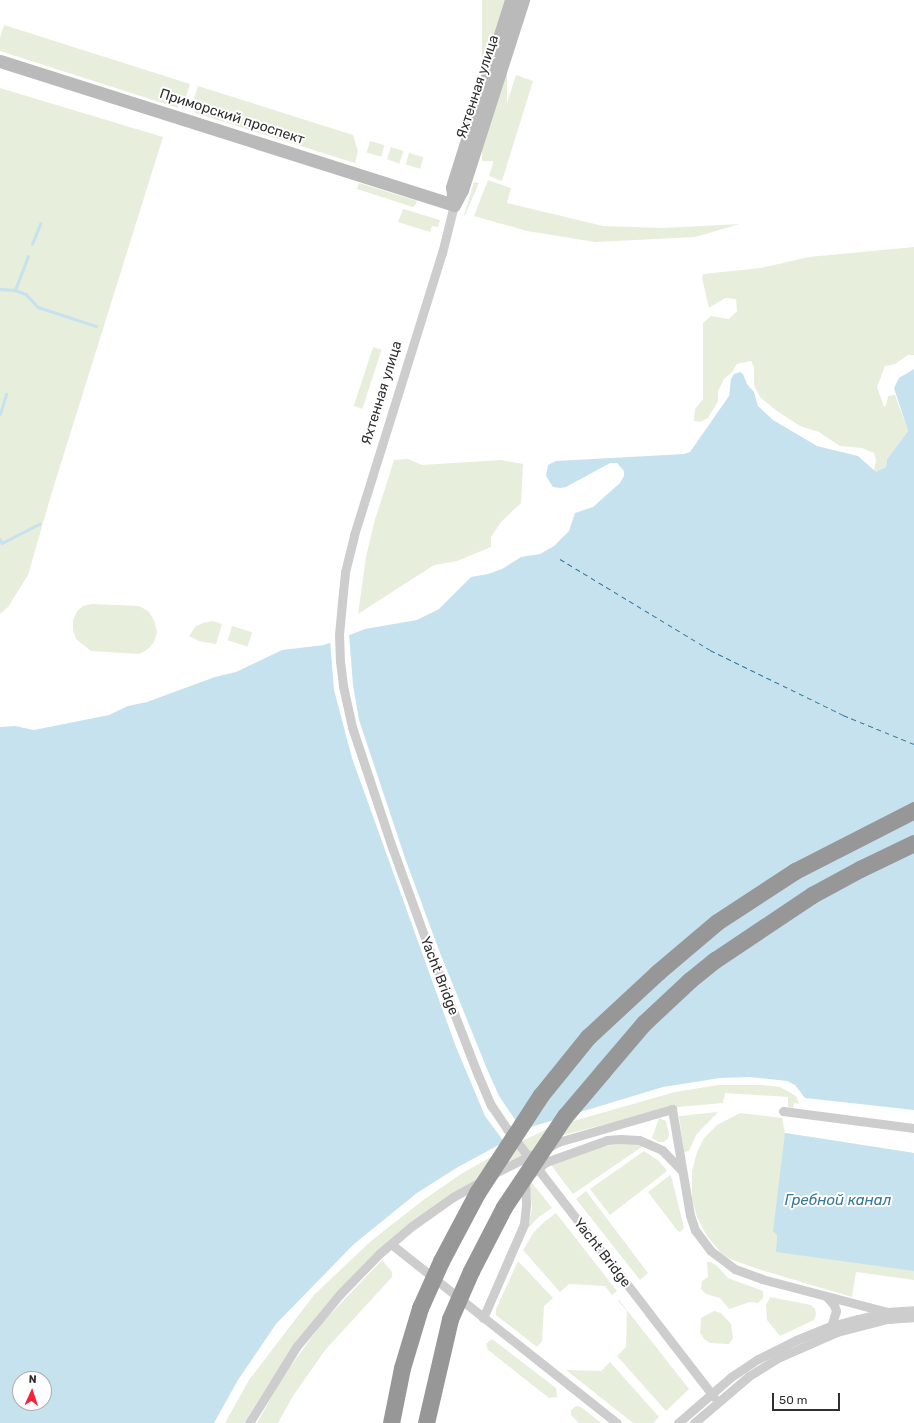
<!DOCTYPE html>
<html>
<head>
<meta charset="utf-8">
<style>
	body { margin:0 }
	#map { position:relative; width:914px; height:1423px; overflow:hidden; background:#fff; font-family:Rubik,sans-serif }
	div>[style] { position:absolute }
	.green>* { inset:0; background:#e7eedc; transform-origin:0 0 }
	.water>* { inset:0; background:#c7e2ef }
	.pier>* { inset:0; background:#fff }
	.stream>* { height:2.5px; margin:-1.25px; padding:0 1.25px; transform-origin:1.25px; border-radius:1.25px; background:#c7e2ef }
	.ferry>* { height:1px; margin-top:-0.5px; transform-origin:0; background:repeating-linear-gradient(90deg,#35789a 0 5px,transparent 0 9px) }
	.street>* { height:9px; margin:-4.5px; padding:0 4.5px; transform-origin:4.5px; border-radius:4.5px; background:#cdcdcd }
	.secondary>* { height:13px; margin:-6.5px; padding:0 6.5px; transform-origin:6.5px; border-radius:6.5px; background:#bababa }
	.street-bridge>* { height:9px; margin:-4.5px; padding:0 4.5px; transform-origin:4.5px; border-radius:4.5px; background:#cdcdcd }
	.highway-bridge>* { height:17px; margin:-8.5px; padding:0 8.5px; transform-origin:8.5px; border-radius:8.5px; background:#979797 }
	span { translate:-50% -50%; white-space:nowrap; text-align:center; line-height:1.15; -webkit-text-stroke:4px #fff; paint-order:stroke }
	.street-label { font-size:14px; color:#303030 }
	.water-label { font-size:15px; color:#35789a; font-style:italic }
	.north { position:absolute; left:12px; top:1371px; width:40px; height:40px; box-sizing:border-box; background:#fff; border:1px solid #acacac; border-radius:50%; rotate:3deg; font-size:11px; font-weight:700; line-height:16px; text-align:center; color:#303030 }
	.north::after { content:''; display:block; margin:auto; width:14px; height:18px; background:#f5233d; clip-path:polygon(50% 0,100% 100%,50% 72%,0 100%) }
	.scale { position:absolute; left:772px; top:1393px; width:68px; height:18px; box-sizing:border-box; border:2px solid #303030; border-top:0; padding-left:5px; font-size:12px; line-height:14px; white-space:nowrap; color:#303030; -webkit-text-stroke:3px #fff; paint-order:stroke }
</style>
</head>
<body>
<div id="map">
	<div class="green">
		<i style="left:482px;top:0;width:25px;height:161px"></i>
		<i style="clip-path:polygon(4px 25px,190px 84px,186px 97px,178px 108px,0 51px,0 38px)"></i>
		<i style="clip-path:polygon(516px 75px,533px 81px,502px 181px,489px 176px,503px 130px,507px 103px)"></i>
		<i style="clip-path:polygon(198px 86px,353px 135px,358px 151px,355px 163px,195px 113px,194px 99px)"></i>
		<i style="clip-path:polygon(0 88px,163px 137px,52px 492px,28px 575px,8px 607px,0 614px)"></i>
		<i style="left:370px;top:141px;width:15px;height:12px;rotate:16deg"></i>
		<i style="left:391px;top:147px;width:13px;height:13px;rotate:18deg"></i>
		<i style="left:409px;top:153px;width:15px;height:12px;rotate:16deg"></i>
		<i style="clip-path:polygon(488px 180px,511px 188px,507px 203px,603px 226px,663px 228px,740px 224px,695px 237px,595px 242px,527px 231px,474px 216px)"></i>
		<i style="clip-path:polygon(474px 182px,479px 183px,465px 215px,464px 215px)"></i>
		<i style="clip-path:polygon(359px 183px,417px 201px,416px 204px,413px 207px,357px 189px)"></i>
		<i style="clip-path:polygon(403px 209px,440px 220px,438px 227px,432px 226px,430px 232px,398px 222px)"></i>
		<i style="clip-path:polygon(914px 247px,914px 355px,908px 355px,895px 364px,885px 366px,877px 387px,884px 407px,886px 405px,888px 396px,895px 395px,908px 431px,887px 459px,886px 467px,876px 473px,874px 471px,876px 460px,874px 453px,862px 448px,840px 446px,819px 432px,800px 426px,777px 411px,760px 397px,754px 385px,754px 367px,751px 361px,737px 364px,732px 372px,724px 379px,718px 391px,718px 401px,708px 418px,700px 422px,694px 421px,695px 409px,703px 399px,703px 323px,711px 316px,729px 319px,737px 311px,736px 299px,725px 298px,709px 308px,702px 278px,703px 274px,761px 268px,809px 257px)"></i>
		<i style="left:373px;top:347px;width:9px;height:62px;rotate:18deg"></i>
		<i style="clip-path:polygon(408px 459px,422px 465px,501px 460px,523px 464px,521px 503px,501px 522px,491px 537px,491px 547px,457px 561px,434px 565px,358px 614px,366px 557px,374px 523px,394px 460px)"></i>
		<i style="clip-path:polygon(92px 604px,139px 606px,148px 611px,154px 620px,157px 632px,154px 642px,148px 649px,139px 654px,91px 651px,76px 639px,73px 630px,73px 620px,77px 611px,83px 606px)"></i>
		<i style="clip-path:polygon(213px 621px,222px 624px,216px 644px,199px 641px,189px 636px,196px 626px,203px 623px)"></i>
		<i style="left:232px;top:626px;width:21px;height:15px;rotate:17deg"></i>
		<i style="clip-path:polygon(718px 1085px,761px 1085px,780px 1087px,796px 1096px,799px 1104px,794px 1103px,793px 1108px,788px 1107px,788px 1097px,725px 1093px,723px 1103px,666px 1108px,564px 1135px,502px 1165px,379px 1251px,270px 1382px,244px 1423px,225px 1423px,249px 1380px,314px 1295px,371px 1241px,422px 1201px,461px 1174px,500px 1152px,549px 1128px,675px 1092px)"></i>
		<i style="clip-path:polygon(718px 1112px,696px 1135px,689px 1151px,684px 1152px,679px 1116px)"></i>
		<i style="clip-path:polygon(740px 1113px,782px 1118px,785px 1133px,914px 1153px,914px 1280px,856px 1272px,852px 1297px,761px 1270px,730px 1259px,721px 1253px,707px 1236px,697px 1217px,692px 1199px,692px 1171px,697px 1152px,704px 1138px,717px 1125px)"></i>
		<i style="clip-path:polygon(659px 1118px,666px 1121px,669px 1134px,668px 1138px,664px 1142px,658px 1142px,652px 1138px)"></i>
		<i style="clip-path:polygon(618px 1144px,636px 1144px,643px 1146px,573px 1194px,551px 1165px,600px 1147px)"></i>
		<i style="clip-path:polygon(644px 1151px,659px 1161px,667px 1171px,610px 1215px,590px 1189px)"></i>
		<i style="clip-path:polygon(670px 1175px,672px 1179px,684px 1228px,680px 1232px,677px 1230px,648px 1192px)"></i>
		<i style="clip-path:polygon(529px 1179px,552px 1208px,540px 1216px,528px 1228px,532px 1208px)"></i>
		<i style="clip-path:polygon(586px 1191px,648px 1273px,640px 1280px,576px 1199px)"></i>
		<i style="clip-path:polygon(556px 1213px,617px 1291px,612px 1295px,605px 1286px,569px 1284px,560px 1292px,523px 1250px,534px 1232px,544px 1222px)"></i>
		<i style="clip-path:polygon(382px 1260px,392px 1272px,392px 1277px,326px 1349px,293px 1396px,278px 1423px,257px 1423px,282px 1378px,322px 1323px)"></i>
		<i style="clip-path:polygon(518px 1261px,553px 1298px,544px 1306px,542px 1341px,537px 1347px,496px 1315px,496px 1309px)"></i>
		<i style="clip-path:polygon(707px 1262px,711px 1262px,717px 1266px,728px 1278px,763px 1291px,763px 1298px,758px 1303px,750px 1302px,729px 1309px,720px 1298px,706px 1294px,701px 1289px,702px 1281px,708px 1277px)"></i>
		<i style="clip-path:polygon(770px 1297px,811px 1305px,815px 1309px,816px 1314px,814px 1320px,780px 1336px,767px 1320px,766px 1305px)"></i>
		<i style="clip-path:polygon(619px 1300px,689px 1389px,666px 1411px,617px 1356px,626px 1347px,627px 1311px,618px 1301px)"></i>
		<i style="clip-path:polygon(714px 1311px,721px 1313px,731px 1324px,733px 1338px,729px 1344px,710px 1343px,704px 1339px,700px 1333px,701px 1318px)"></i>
		<i style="clip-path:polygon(492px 1339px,556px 1388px,557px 1397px,549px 1398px,488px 1350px,486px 1344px)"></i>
		<i style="clip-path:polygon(610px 1362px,659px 1417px,653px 1423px,633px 1423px,566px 1370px,601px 1371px)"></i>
		<i style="clip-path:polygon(576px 1406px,581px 1407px,601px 1423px,579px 1423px,571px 1415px,571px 1410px)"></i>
	</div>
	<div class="water">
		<i style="clip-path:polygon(evenodd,914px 369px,914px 1110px,805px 1098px,795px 1085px,787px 1081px,749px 1077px,720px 1078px,663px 1087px,534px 1126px,458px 1167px,417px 1193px,354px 1244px,276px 1324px,238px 1380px,214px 1423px,0 1423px,0 727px,15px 726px,34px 730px,109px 715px,128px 706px,147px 702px,215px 677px,236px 672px,282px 650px,324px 645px,365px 629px,417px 620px,439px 609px,471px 577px,488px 574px,502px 569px,521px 557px,540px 554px,554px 546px,569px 531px,575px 513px,593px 507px,620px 483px,624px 476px,624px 471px,617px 463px,610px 463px,566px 487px,560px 488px,553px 487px,546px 476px,548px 465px,556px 461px,684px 454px,690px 452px,729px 396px,731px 379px,734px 374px,740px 372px,743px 374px,747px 384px,754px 392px,758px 406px,773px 420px,817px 446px,858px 456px,876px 472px,886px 467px,887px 459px,908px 431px,894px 388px,899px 378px,914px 369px,20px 1379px,44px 1379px,44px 1403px,20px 1403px,20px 1379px)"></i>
		<i style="clip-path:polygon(785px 1133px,914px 1153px,914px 1271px,776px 1252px,777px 1240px,777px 1235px,773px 1231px)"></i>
	</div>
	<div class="pier">
		<i style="clip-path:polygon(349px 634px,353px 685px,359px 720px,406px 861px,440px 953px,487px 1069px,499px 1096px,524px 1133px,505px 1143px,485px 1116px,456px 1047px,352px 758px,334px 690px,330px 640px)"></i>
	</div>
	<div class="stream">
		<i style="left:32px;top:244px;width:22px;rotate:-68deg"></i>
		<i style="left:0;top:289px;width:15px;rotate:4deg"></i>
		<i style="left:15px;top:290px;width:12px;rotate:20deg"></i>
		<i style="left:26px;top:294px;width:18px;rotate:47deg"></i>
		<i style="left:38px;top:307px;width:61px;rotate:18.1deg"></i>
		<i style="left:15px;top:290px;width:36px;rotate:-69deg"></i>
		<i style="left:0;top:414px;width:21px;rotate:-73deg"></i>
		<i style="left:0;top:539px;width:4px;rotate:63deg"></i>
		<i style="left:2px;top:543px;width:42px;rotate:-27.2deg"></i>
	</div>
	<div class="ferry">
		<i style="left:560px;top:559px;width:175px;rotate:31.2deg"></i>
		<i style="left:710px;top:650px;width:148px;rotate:26deg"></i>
		<i style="left:843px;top:715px;width:77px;rotate:22.2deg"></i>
	</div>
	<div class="street">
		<i style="left:343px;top:592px;width:20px;rotate:-84deg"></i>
		<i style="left:345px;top:572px;width:38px;rotate:-76deg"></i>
		<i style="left:354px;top:535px;width:295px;rotate:-72.7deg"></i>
		<i style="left:442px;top:253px;width:49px;rotate:-76deg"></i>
		<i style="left:783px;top:1111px;width:132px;rotate:7.4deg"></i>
		<i style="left:547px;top:1148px;width:13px;rotate:-29deg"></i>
		<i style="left:558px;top:1142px;width:119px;rotate:-16.1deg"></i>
		<i style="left:672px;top:1109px;width:108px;rotate:80.4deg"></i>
		<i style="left:690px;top:1215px;width:16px;rotate:72deg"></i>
		<i style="left:695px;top:1230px;width:26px;rotate:53deg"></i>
		<i style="left:711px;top:1251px;width:30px;rotate:37deg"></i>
		<i style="left:735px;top:1269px;width:29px;rotate:20deg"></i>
		<i style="left:762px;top:1279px;width:129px;rotate:14.8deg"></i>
		<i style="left:887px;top:1312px;width:8px;rotate:60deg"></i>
		<i style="left:493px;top:1174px;width:47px;rotate:-26.6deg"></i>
		<i style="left:391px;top:1244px;width:288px;rotate:38.4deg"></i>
		<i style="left:826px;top:1296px;width:12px;rotate:48deg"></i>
		<i style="left:834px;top:1305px;width:6px;rotate:72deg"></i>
		<i style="left:836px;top:1311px;width:16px;rotate:108deg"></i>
		<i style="left:831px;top:1326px;width:4px;rotate:56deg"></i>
		<i style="left:649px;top:1313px;width:106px;rotate:52.3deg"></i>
		<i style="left:483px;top:1318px;width:103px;rotate:-66.4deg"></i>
		<i style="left:524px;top:1224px;width:20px;rotate:-84deg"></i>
		<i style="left:526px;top:1204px;width:25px;rotate:-92deg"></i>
		<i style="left:525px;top:1179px;width:27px;rotate:-39deg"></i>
		<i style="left:546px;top:1162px;width:65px;rotate:-19.8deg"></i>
		<i style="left:607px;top:1140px;width:13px;rotate:-4deg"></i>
		<i style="left:620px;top:1139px;width:19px;rotate:3deg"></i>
		<i style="left:639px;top:1140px;width:25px;rotate:23deg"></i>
		<i style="left:662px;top:1150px;width:29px;rotate:46deg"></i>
		<i style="left:249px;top:1423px;width:91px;rotate:-58.1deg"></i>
		<i style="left:297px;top:1346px;width:67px;rotate:-50.4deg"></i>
		<i style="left:340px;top:1294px;width:57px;rotate:-45.7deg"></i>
		<i style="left:380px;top:1253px;width:42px;rotate:-40.2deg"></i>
		<i style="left:412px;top:1226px;width:50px;rotate:-35.3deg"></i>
		<i style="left:453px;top:1197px;width:31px;rotate:-29deg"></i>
		<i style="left:678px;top:1423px;width:70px;rotate:-41deg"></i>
		<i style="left:731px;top:1377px;width:32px;rotate:-34deg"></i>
		<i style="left:758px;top:1359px;width:42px;rotate:-26.6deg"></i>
		<i style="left:796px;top:1340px;width:38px;rotate:-22deg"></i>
		<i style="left:831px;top:1326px;width:28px;rotate:-15deg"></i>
		<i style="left:858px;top:1319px;width:30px;rotate:-14deg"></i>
		<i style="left:887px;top:1312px;width:27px;rotate:-4deg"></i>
		<i style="left:694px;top:1423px;width:72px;rotate:-40.5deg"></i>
		<i style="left:749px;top:1376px;width:34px;rotate:-32deg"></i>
		<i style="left:778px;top:1358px;width:64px;rotate:-23.8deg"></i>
		<i style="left:837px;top:1332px;width:52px;rotate:-14.6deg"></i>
		<i style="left:887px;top:1319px;width:27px;rotate:-4deg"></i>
	</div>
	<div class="secondary">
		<i style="left:0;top:61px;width:476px;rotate:17.6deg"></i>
		<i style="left:454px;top:205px;width:17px;rotate:-62deg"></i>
		<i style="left:462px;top:190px;width:200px;rotate:-72.2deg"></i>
		<i style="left:454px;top:205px;width:18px;rotate:-96deg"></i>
		<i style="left:452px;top:187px;width:196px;rotate:-72.5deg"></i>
	</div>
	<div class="street-bridge">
		<i style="left:343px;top:592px;width:42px;rotate:95.4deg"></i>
		<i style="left:339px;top:634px;width:27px;rotate:88deg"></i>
		<i style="left:340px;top:661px;width:25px;rotate:83deg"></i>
		<i style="left:343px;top:686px;width:42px;rotate:77.6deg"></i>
		<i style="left:352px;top:727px;width:126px;rotate:71.6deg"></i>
		<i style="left:392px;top:847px;width:100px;rotate:70.1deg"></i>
		<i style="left:426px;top:941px;width:144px;rotate:68.8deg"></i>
		<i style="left:478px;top:1075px;width:33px;rotate:67deg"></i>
		<i style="left:491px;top:1105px;width:29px;rotate:56deg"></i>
		<i style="left:507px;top:1129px;width:232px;rotate:52.3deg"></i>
	</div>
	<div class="highway-bridge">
		<i style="left:391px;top:1423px;width:56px;rotate:-78.7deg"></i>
		<i style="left:402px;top:1368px;width:63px;rotate:-73.3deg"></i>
		<i style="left:420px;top:1308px;width:51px;rotate:-65.9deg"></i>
		<i style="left:441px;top:1261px;width:77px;rotate:-62.1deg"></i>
		<i style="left:477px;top:1193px;width:117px;rotate:-56.9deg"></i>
		<i style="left:541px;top:1095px;width:75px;rotate:-51deg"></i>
		<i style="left:588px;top:1037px;width:96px;rotate:-42.9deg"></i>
		<i style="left:658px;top:972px;width:77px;rotate:-40.3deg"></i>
		<i style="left:717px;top:922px;width:93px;rotate:-33.2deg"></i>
		<i style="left:795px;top:871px;width:134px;rotate:-27.1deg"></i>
		<i style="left:426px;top:1423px;width:107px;rotate:-77deg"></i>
		<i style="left:450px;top:1319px;width:52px;rotate:-66.4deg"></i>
		<i style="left:471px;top:1271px;width:72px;rotate:-62.7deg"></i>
		<i style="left:504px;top:1207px;width:110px;rotate:-56.2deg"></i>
		<i style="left:565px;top:1116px;width:59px;rotate:-49.8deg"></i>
		<i style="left:603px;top:1071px;width:63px;rotate:-49.5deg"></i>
		<i style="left:644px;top:1023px;width:63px;rotate:-43.1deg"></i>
		<i style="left:690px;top:980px;width:32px;rotate:-39deg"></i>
		<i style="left:715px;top:960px;width:117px;rotate:-33.8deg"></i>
		<i style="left:812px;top:895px;width:55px;rotate:-28.4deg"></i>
		<i style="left:860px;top:869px;width:60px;rotate:-25.7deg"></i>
	</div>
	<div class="street-label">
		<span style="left:478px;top:87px;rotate:-72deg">Яхтенная улица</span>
		<span style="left:232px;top:117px;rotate:18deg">Приморский проспект</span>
		<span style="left:382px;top:393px;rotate:-73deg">Яхтенная улица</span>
		<span style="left:439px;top:976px;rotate:69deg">Yacht Bridge</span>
		<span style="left:602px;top:1253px;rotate:52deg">Yacht Bridge</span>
	</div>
	<div class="water-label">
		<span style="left:838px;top:1201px">Гребной канал</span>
	</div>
	<div class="north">N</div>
	<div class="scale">50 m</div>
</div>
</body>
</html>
